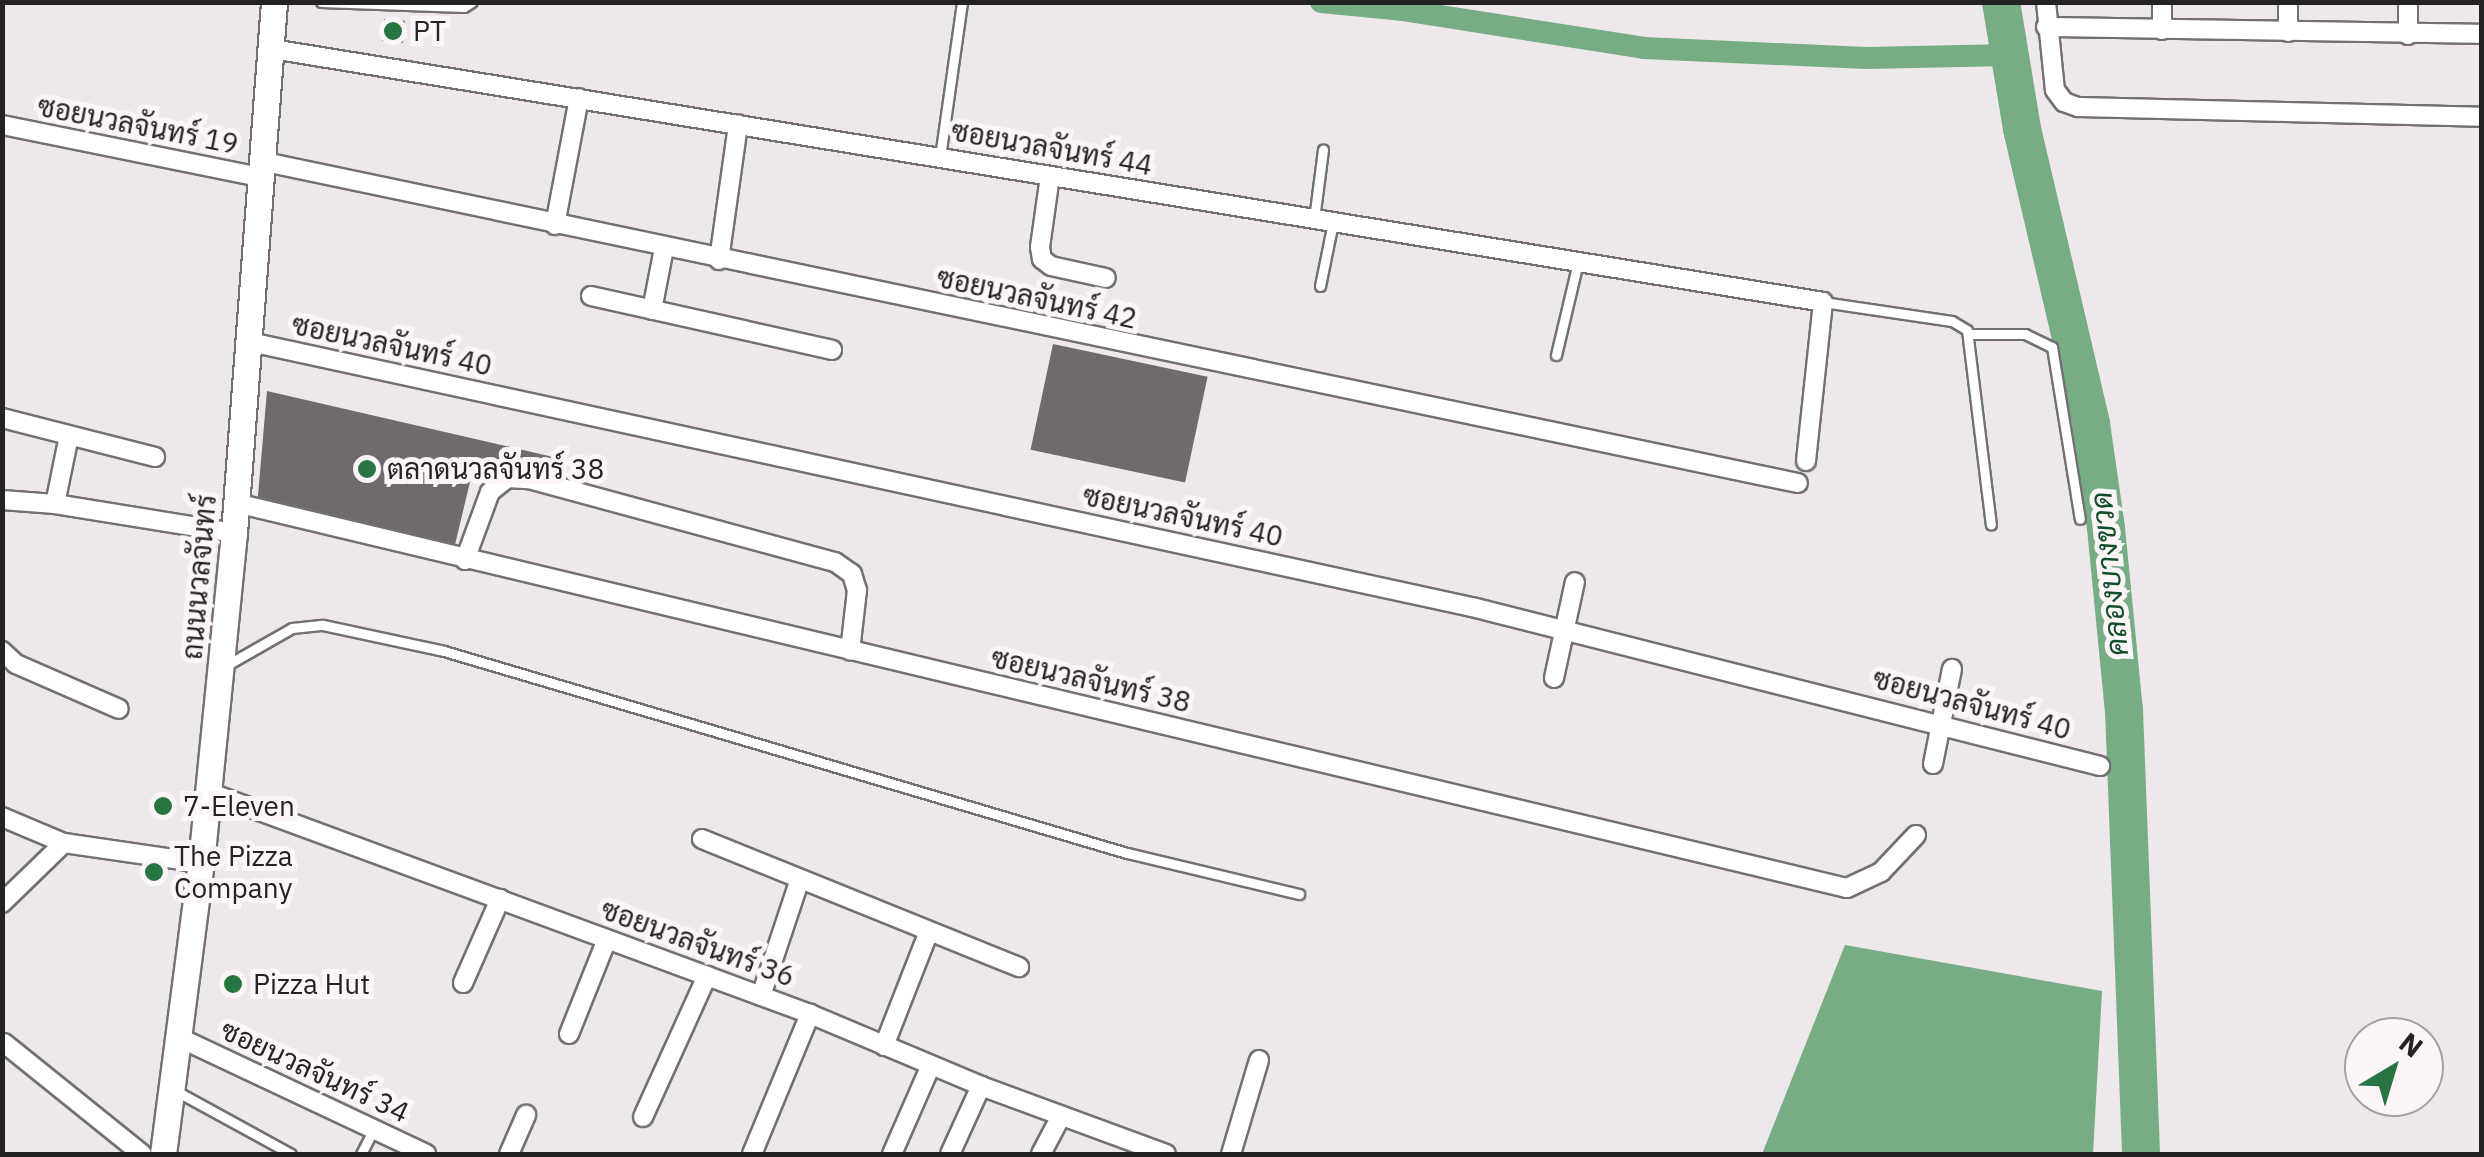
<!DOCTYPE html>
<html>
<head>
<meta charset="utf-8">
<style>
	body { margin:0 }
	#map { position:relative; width:2484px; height:1157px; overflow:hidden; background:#eee8ea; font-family:"IBM Plex Sans",Sarabun,sans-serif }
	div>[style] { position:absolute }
	.water>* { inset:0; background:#77ad85 }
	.canal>* { height:22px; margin:-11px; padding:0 11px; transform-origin:11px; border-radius:11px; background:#77ad85 }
	.river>* { height:38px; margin:-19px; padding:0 19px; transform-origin:19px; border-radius:19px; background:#77ad85 }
	.building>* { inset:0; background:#6f6a6c; transform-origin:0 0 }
	.roads { filter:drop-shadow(2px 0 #746f71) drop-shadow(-2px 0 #746f71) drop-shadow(0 2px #746f71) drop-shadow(0 -2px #746f71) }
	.service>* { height:9px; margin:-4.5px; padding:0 4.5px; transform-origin:4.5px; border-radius:4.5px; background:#fff }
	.minor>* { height:18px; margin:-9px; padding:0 9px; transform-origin:9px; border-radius:9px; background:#fff }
	.secondary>* { height:25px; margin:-12.5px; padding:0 12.5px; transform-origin:12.5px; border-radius:12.5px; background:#fff }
	.dots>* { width:28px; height:28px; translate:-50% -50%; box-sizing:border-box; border:5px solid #fbf5f7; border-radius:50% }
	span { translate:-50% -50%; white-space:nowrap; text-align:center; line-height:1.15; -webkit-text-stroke:10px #fbf5f7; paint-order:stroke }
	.poi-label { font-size:28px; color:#252223 }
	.left { translate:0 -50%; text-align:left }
	.street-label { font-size:28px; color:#252223 }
	.water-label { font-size:30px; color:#0f4e28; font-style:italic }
	.frame { position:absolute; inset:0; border:5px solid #252223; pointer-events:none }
	.north { position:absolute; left:2344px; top:1017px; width:100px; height:100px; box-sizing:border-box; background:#fbf5f7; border:2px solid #a5a1a2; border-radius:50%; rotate:38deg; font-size:28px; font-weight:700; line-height:40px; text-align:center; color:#252223 }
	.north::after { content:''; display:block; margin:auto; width:35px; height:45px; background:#287443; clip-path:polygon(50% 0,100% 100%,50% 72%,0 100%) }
</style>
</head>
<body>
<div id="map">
	<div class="water">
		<i style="clip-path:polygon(1845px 945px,2102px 991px,2093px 1154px,1762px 1154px)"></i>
	</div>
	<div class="canal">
		<i style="left:1321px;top:2px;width:81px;rotate:5.6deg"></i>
		<i style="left:1402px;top:10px;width:245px;rotate:8.9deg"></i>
		<i style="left:1644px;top:48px;width:222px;rotate:2.6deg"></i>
		<i style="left:1866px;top:58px;width:144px;rotate:-1.2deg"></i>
	</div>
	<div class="river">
		<i style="left:2001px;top:2px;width:129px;rotate:80.6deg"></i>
		<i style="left:2022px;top:129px;width:303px;rotate:76.8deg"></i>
		<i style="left:2091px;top:424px;width:105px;rotate:81.8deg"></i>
		<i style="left:2106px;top:528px;width:183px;rotate:84.4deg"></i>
		<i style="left:2124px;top:710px;width:444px;rotate:87.8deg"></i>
	</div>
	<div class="building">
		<i style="left:384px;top:19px;width:21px;height:22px;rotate:5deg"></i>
		<i style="left:1053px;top:344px;width:158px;height:108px;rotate:12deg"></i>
		<i style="clip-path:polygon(267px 391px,566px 460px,562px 478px,476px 457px,453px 553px,257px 507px)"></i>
	</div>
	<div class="roads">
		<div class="service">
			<i style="left:321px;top:2px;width:143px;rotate:2deg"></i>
			<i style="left:464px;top:7px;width:9px;rotate:-32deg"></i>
			<i style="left:940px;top:157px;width:157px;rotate:-81.9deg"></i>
			<i style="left:1314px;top:219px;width:70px;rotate:-82.6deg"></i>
			<i style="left:1320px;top:286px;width:65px;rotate:-78.5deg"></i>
			<i style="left:1823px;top:302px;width:130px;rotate:8.4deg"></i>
			<i style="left:1952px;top:321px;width:17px;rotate:31deg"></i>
			<i style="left:1967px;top:330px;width:196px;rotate:83deg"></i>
			<i style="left:1969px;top:334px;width:56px"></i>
			<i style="left:2025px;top:334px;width:30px;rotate:26deg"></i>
			<i style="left:2052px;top:347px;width:174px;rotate:80.8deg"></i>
			<i style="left:1556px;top:355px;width:96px;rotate:-76.7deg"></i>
			<i style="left:227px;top:665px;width:75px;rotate:-29.6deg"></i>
			<i style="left:292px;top:628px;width:31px;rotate:-6deg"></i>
			<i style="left:323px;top:625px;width:124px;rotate:12.1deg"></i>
			<i style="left:444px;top:651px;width:712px;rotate:16.48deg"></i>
			<i style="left:1127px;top:853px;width:177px;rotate:13.4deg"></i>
			<i style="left:176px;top:1091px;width:131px;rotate:28.7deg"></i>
			<i style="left:361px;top:1154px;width:27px;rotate:-63deg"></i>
		</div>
		<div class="minor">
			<i style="left:2046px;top:2px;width:88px;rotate:84.2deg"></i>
			<i style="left:2055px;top:90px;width:15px;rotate:53deg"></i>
			<i style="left:2064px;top:102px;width:15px;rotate:20deg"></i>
			<i style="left:2078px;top:107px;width:404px;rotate:1.4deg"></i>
			<i style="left:2288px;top:2px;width:30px;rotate:90deg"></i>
			<i style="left:2046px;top:27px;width:436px;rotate:0.9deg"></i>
			<i style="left:2162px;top:30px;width:28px;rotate:-90deg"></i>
			<i style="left:2408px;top:35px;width:33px;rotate:-90deg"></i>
			<i style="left:272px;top:49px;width:1571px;rotate:9.26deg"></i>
			<i style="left:1823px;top:302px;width:160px;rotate:96.1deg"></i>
			<i style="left:2px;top:125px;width:267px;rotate:11.4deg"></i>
			<i style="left:265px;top:162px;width:1566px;rotate:11.83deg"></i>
			<i style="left:1050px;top:176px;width:72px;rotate:98deg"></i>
			<i style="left:1040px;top:247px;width:12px;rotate:81deg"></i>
			<i style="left:1042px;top:259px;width:11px;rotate:38deg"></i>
			<i style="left:1051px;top:266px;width:56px;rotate:12.3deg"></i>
			<i style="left:555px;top:225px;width:129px;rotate:-79.3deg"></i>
			<i style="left:719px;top:260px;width:137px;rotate:-82deg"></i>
			<i style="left:591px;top:296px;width:247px;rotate:12.6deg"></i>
			<i style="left:652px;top:310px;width:63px;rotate:-79deg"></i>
			<i style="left:250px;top:342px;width:1250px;rotate:12.24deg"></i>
			<i style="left:1472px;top:607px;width:648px;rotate:14.21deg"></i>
			<i style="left:2px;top:418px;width:158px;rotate:14.3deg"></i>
			<i style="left:2px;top:500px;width:53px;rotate:4.3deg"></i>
			<i style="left:55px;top:504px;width:181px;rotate:9.2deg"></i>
			<i style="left:236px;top:503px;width:1656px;rotate:13.44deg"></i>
			<i style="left:1847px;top:888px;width:38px;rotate:-25deg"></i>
			<i style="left:1881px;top:872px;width:51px;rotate:-46.6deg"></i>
			<i style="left:55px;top:504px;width:69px;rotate:-78.4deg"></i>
			<i style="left:465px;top:560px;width:72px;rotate:-69.8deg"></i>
			<i style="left:490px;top:492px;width:22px;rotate:-39deg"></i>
			<i style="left:507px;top:478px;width:22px;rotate:3deg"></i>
			<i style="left:529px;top:479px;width:317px;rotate:15.2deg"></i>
			<i style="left:835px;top:562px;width:21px;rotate:35deg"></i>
			<i style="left:852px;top:574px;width:17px;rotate:73deg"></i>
			<i style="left:857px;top:590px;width:61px;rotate:96.5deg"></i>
			<i style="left:2px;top:651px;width:19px;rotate:43deg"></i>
			<i style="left:16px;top:664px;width:112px;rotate:23.6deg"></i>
			<i style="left:1554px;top:678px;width:98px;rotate:-77.7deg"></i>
			<i style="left:1933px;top:764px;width:97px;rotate:-78.7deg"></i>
			<i style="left:208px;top:792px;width:642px;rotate:20.24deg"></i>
			<i style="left:810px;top:1014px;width:186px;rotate:22.8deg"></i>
			<i style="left:981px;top:1086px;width:197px;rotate:20.2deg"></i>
			<i style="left:2px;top:817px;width:67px;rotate:22.8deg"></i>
			<i style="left:64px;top:843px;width:138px;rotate:8.3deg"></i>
			<i style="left:702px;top:839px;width:342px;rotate:22deg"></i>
			<i style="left:2px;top:903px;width:86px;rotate:-44.1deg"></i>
			<i style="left:463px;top:983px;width:92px;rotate:-66.2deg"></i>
			<i style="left:761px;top:996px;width:123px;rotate:-71.6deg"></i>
			<i style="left:569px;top:1034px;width:102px;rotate:-68.2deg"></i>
			<i style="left:180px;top:1038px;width:272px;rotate:25.2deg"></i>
			<i style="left:4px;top:1043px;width:177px;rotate:38.8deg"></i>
			<i style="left:884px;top:1046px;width:123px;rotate:-68.6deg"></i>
			<i style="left:643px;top:1117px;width:155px;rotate:-65.6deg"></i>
			<i style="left:509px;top:1154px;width:43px;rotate:-66.4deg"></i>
			<i style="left:752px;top:1154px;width:152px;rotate:-67.5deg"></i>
			<i style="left:892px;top:1154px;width:97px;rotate:-66.3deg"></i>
			<i style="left:950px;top:1154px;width:75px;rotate:-65.5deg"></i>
			<i style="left:1041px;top:1154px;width:43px;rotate:-62.2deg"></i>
			<i style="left:1231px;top:1154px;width:98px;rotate:-73.4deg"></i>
		</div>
		<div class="secondary">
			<i style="left:163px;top:1154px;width:293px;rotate:-82.6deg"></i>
			<i style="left:201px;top:863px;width:332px;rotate:-84.3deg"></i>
			<i style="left:234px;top:533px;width:533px;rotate:-85.69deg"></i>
		</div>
	</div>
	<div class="dots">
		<i style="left:393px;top:31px;background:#287443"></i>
		<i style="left:367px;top:469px;background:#287443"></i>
		<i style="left:163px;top:806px;background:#287443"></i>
		<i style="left:154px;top:872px;background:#287443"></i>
		<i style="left:233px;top:984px;background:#287443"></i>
	</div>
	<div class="poi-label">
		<span class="left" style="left:413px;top:31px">PT</span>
		<span class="left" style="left:387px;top:469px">ตลาดนวลจันทร์ 38</span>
		<span class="left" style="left:183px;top:806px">7-Eleven</span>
		<span class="left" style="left:174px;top:872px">The Pizza<br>Company</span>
		<span class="left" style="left:253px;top:984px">Pizza Hut</span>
	</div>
	<div class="street-label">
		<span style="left:138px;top:125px;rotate:11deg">ซอยนวลจันทร์ 19</span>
		<span style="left:1052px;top:148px;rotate:10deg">ซอยนวลจันทร์ 44</span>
		<span style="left:1037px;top:298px;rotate:12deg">ซอยนวลจันทร์ 42</span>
		<span style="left:392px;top:345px;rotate:12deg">ซอยนวลจันทร์ 40</span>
		<span style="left:1183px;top:516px;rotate:12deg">ซอยนวลจันทร์ 40</span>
		<span style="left:199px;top:577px;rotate:-85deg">ถนนนวลจันทร์</span>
		<span style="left:1091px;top:680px;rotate:13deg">ซอยนวลจันทร์ 38</span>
		<span style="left:1972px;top:704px;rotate:15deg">ซอยนวลจันทร์ 40</span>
		<span style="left:698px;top:943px;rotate:20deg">ซอยนวลจันทร์ 36</span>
		<span style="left:315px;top:1071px;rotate:25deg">ซอยนวลจันทร์ 34</span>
	</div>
	<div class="water-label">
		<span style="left:2109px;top:574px;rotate:-96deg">คลองบางขวด</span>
	</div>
	<div class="frame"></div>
	<div class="north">N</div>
</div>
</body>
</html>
